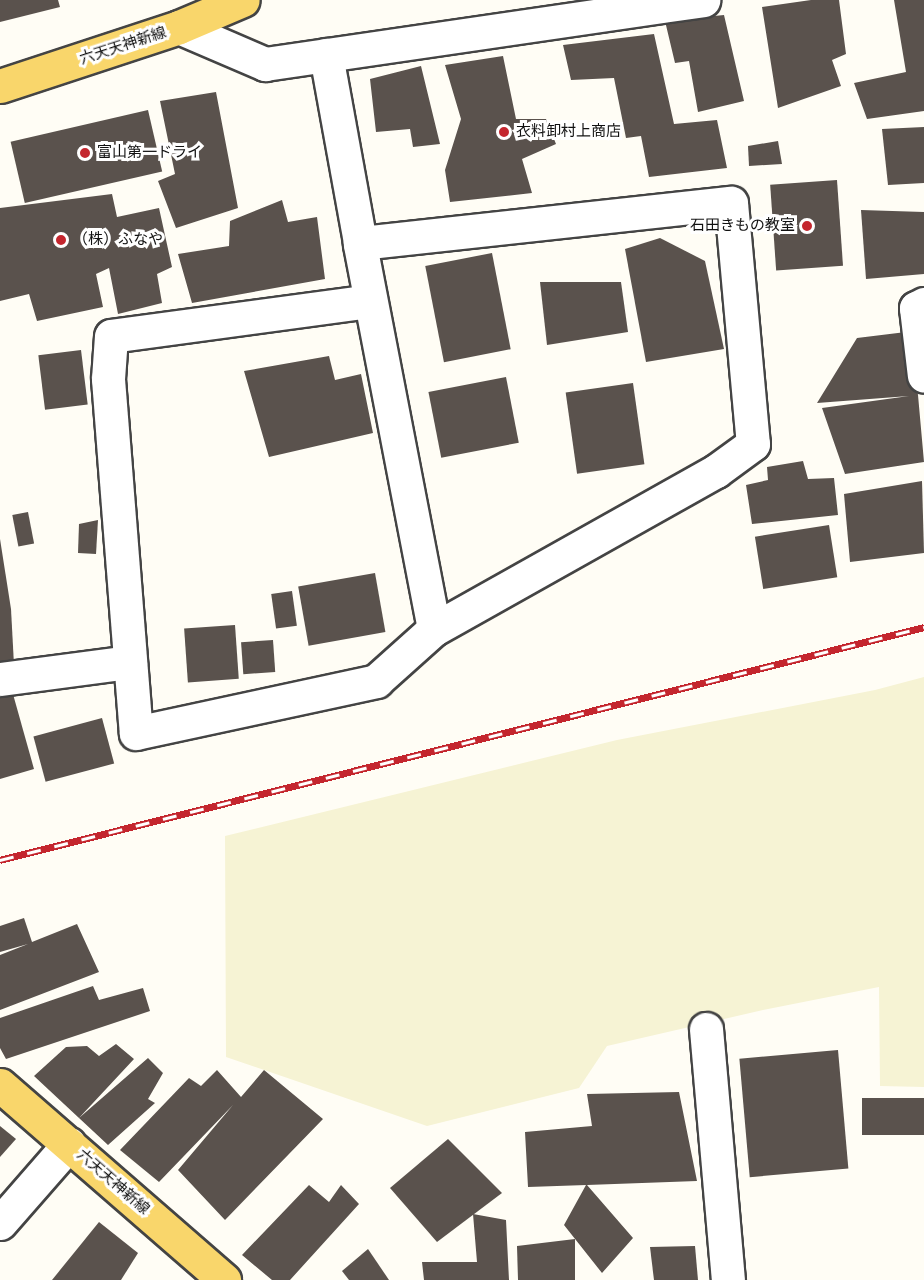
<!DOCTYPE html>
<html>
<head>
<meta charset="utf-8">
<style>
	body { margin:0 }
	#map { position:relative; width:924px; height:1280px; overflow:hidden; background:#fffdf5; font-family:Bitter,"Noto Sans JP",serif }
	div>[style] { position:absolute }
	.farmland>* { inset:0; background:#f6f3d4 }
	.building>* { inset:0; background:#5a524d; transform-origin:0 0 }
	.roads { filter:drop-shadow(2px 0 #444) drop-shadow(-2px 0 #444) drop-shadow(0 2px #444) drop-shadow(0 -2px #444) }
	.minor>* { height:33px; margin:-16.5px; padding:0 16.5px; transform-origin:16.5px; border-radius:16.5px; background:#fff }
	.major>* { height:33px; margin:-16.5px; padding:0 16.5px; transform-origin:16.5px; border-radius:16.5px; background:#f9d66b }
	.rail>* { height:7px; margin-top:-3.5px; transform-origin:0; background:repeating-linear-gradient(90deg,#fff 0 14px,#c4262e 0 28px); box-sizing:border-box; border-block:2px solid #c4262e }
	.dots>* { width:16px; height:16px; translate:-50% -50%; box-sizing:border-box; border:3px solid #fff; border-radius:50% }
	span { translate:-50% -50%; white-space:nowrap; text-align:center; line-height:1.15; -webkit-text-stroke:6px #fff; paint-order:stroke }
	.street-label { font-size:15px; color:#111 }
	.poi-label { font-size:15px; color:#111 }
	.left { translate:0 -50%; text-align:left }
	.right { translate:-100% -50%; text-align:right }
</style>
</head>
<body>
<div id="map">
	<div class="farmland">
		<i style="clip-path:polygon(924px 677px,924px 1087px,880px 1086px,879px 987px,763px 1010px,607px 1046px,579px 1088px,427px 1126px,226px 1057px,225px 836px,617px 740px,875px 690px)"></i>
	</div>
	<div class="building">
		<i style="clip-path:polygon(0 0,58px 0,60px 7px,0 22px)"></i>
		<i style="clip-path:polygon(811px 0,839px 0,846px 54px,832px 60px,841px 86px,778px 108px,762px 7px)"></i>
		<i style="clip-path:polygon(894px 0,924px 0,924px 111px,867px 119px,854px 83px,906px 72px)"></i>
		<i style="clip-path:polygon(724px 15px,744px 101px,698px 112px,689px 61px,675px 63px,665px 21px)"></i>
		<i style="clip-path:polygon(654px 34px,674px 124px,717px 120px,727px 168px,649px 177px,641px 136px,626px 138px,614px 78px,571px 80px,563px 45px)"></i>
		<i style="clip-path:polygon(503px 56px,516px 119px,546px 119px,556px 144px,522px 159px,532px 193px,450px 202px,445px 170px,461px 119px,445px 65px)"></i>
		<i style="clip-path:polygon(421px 66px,440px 144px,413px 147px,410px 129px,376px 132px,370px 79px)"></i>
		<i style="clip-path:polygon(216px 92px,238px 208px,176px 228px,158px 181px,175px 174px,160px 101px)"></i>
		<i style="left:148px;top:110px;width:63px;height:141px;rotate:77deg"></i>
		<i style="clip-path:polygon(924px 127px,924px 183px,888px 185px,882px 129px)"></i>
		<i style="clip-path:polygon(778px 141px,782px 164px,749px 166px,748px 146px)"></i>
		<i style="left:837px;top:180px;width:86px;height:67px;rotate:86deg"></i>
		<i style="clip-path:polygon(112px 194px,117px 217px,159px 208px,172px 267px,157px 274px,162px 303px,118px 314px,109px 268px,96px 274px,103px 307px,37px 321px,29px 294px,0 301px,0 208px)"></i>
		<i style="clip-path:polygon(282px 200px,288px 222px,317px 217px,325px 279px,192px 303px,178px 254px,229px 246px,230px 221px)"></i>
		<i style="clip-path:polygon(861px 210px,924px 212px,924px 274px,866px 279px)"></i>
		<i style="clip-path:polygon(660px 238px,705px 261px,724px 349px,646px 362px,625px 249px)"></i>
		<i style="left:492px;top:253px;width:98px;height:68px;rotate:79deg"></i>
		<i style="clip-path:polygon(540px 282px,621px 282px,628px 332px,547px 345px)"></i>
		<i style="clip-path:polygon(906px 332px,918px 395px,924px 462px,845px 474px,822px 408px,909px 396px,817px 403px,857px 338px)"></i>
		<i style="left:81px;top:350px;width:55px;height:43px;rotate:83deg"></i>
		<i style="clip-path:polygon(329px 356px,335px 380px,361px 374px,373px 433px,269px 457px,244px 371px)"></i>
		<i style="left:506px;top:377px;width:67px;height:79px;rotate:79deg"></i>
		<i style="left:633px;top:383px;width:82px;height:68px;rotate:82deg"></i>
		<i style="clip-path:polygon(803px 461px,808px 479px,834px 478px,838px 515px,752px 524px,746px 485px,768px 480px,767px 467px)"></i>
		<i style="clip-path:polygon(922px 481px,924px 553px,850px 562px,844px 494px)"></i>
		<i style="left:28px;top:512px;width:32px;height:16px;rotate:79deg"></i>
		<i style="clip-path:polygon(98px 520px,96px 554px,78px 553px,79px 524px)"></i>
		<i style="left:829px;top:525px;width:53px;height:75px;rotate:81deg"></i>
		<i style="clip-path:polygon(0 539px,11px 609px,14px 665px,0 666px)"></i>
		<i style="left:375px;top:573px;width:60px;height:78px;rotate:80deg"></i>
		<i style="left:292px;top:591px;width:35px;height:21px;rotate:82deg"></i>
		<i style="left:235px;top:625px;width:54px;height:51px;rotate:86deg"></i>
		<i style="left:273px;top:640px;width:32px;height:32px;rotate:86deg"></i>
		<i style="clip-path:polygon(11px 687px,34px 769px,0 779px,0 690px)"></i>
		<i style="left:102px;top:718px;width:47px;height:71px;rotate:75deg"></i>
		<i style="clip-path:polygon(24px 918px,32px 942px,77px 924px,99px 972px,0 1010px,0 955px,28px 944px,0 952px,0 926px)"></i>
		<i style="clip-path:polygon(93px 986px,99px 1000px,143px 988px,150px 1011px,6px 1059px,0 1048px,0 1018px)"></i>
		<i style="clip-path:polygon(116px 1044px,134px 1059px,79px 1118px,148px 1058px,163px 1073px,148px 1099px,155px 1103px,108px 1145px,79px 1118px,34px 1076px,66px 1047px,87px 1046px,99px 1056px)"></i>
		<i style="left:838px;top:1050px;width:119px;height:99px;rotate:85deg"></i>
		<i style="clip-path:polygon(217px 1070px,241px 1097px,264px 1070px,323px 1119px,225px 1220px,178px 1170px,233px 1105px,159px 1182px,120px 1150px,189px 1078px,201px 1086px)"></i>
		<i style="clip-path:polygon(679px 1092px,697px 1181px,587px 1185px,633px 1238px,602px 1273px,564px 1225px,586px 1185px,528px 1187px,525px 1132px,592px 1126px,587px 1094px)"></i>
		<i style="left:924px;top:1098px;width:37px;height:62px;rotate:90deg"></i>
		<i style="clip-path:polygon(0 1126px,16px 1139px,0 1157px)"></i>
		<i style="clip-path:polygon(448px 1139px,502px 1193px,437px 1242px,390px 1188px)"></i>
		<i style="clip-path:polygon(309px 1185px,329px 1202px,341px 1185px,359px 1204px,290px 1280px,272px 1280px,242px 1255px)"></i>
		<i style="clip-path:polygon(473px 1214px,506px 1220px,509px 1280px,424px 1280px,422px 1262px,477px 1262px)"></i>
		<i style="clip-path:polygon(99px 1222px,138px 1253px,121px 1280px,52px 1280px)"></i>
		<i style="clip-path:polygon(575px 1239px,575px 1280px,518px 1280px,517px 1246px)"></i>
		<i style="clip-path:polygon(695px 1246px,698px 1280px,654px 1280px,650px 1247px)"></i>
		<i style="clip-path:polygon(368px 1249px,389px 1280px,349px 1280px,342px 1271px)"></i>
	</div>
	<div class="roads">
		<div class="minor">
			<i style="left:179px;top:27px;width:94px;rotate:23.3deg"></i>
			<i style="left:265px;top:64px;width:443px;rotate:-8.3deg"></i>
			<i style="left:326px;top:55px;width:191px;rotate:79.7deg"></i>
			<i style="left:370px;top:301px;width:261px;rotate:172.3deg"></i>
			<i style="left:111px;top:336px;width:43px;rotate:94deg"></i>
			<i style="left:108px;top:379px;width:355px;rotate:85.5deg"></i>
			<i style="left:136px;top:733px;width:246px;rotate:-12.2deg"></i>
			<i style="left:376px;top:681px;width:78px;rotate:-41.9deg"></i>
			<i style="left:434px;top:629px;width:393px;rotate:-100.9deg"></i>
			<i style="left:360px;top:243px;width:373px;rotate:-6.2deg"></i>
			<i style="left:731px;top:203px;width:242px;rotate:84.8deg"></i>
			<i style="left:753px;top:444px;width:46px;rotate:143.9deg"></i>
			<i style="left:716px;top:471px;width:323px;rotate:150.7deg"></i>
			<i style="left:924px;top:304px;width:9px;rotate:153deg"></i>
			<i style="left:916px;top:308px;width:68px;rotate:83.3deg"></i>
			<i style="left:0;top:679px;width:131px;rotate:-7.5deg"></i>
			<i style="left:706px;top:1029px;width:252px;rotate:85deg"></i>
			<i style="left:0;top:1223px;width:105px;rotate:-48.9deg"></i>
		</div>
		<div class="major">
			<i style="left:0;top:86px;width:188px;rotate:-18.2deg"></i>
			<i style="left:179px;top:27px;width:69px;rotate:-22.9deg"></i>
			<i style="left:0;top:1085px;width:297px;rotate:41deg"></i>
		</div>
	</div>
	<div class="rail">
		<i style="left:0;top:860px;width:953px;rotate:-14.15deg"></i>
	</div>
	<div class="dots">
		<i style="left:504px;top:132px;background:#c4262e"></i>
		<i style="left:85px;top:153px;background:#c4262e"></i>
		<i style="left:807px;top:226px;background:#c4262e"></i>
		<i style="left:61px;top:240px;background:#c4262e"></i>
	</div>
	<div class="street-label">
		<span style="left:123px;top:46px;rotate:-18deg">六天天神新線</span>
		<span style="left:113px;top:1182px;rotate:41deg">六天天神新線</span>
	</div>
	<div class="poi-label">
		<span class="left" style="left:516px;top:132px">衣料卸村上商店</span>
		<span class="left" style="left:97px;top:153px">富山第一ドライ</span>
		<span class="right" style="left:795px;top:226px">石田きもの教室</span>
		<span class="left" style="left:73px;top:240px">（株）ふなや</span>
	</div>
</div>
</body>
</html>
